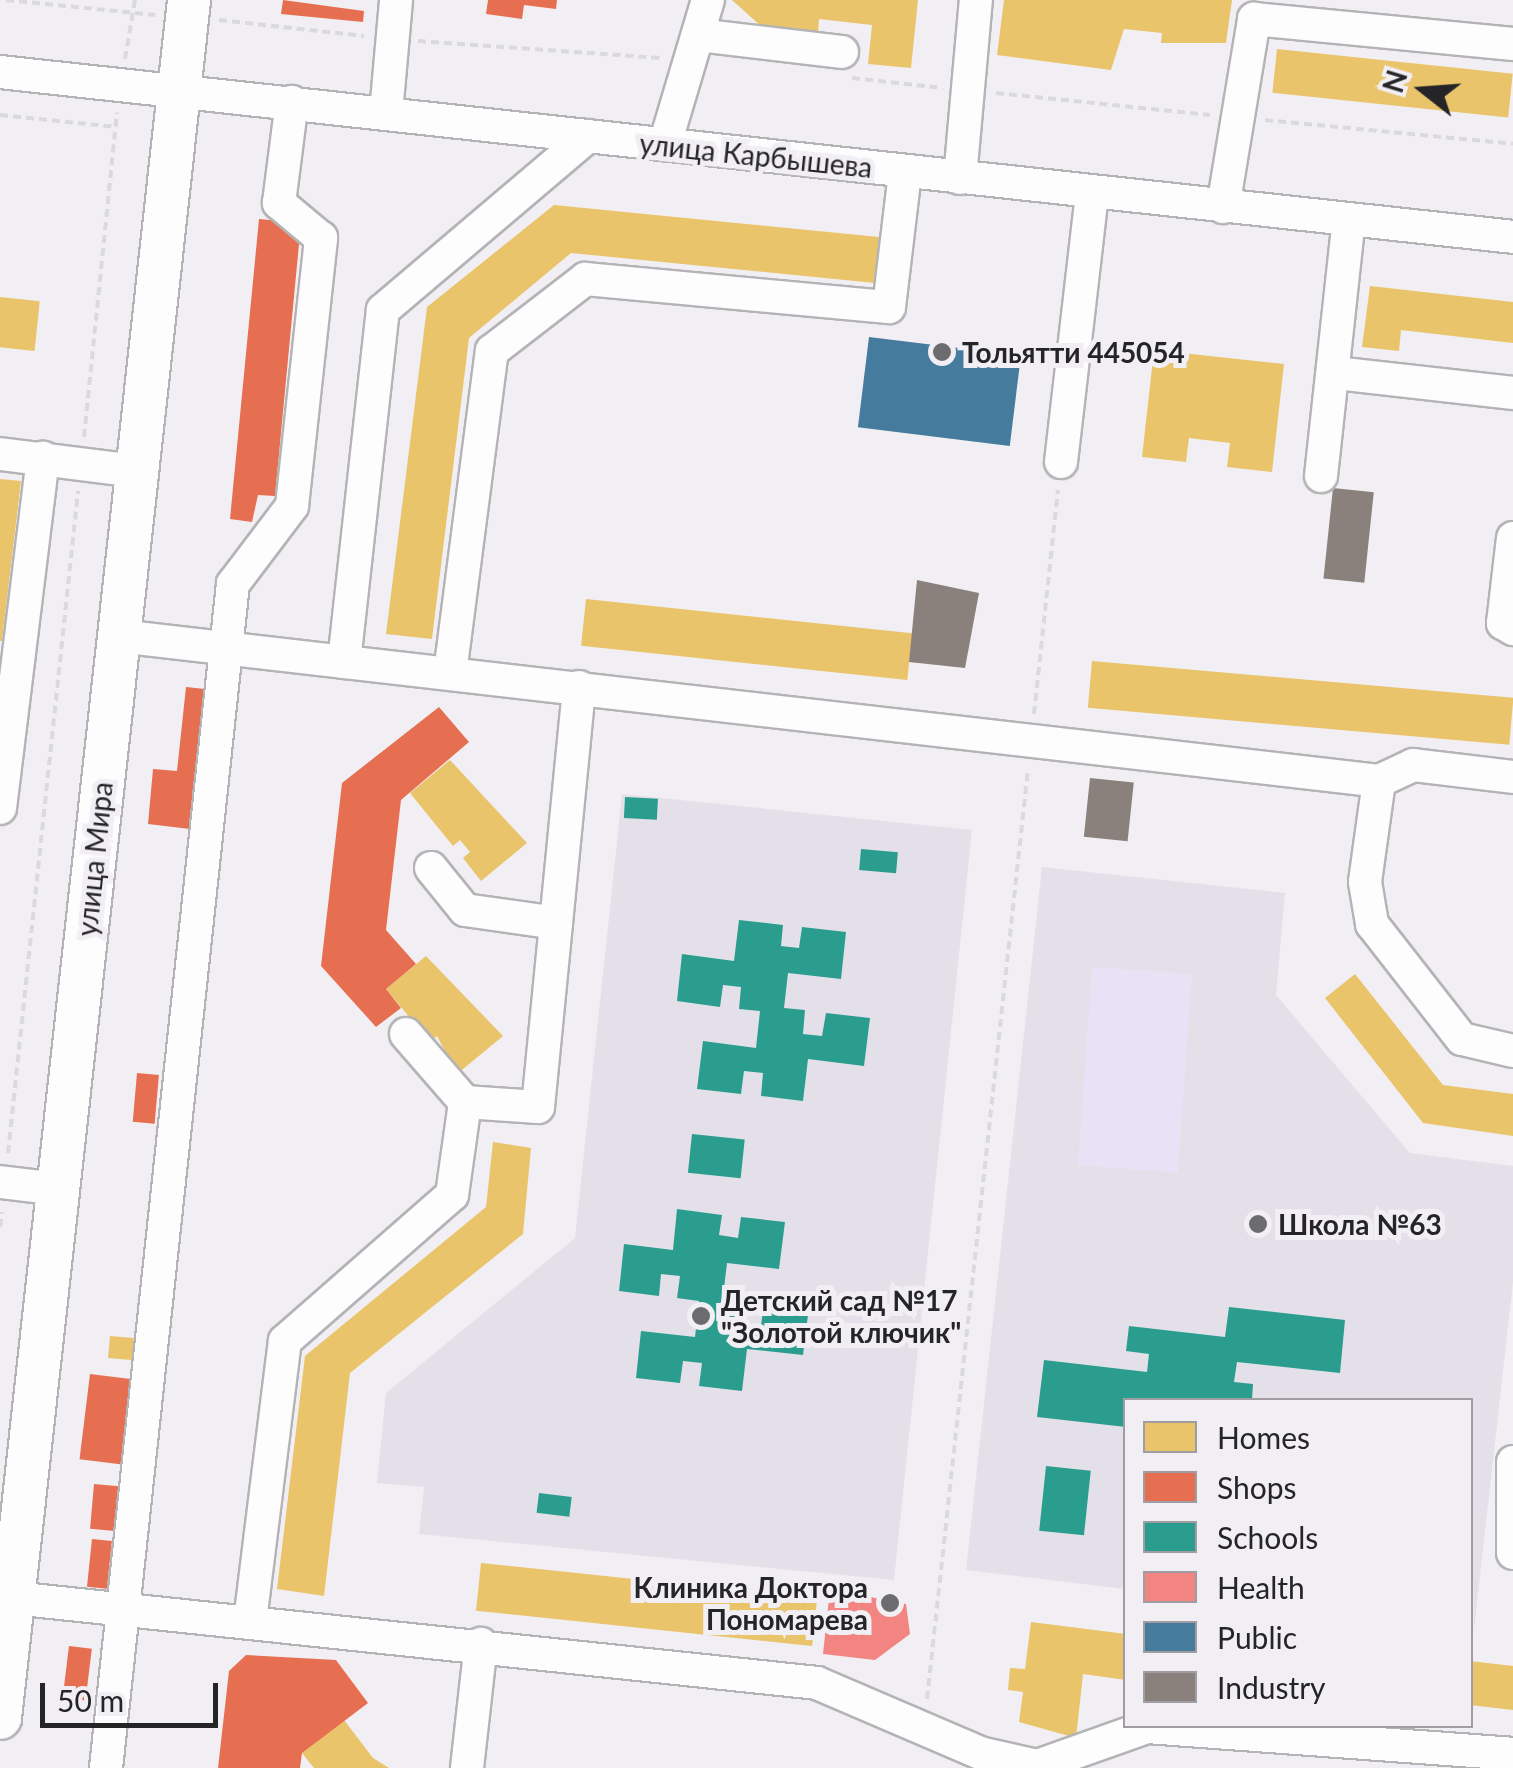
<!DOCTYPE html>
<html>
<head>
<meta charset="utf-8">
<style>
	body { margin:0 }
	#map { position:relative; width:1513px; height:1768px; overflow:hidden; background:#f1eff3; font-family:Lato,sans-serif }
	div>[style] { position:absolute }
	.built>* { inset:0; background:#e4e0e9 }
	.green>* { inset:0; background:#e9e1f5; transform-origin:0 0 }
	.homes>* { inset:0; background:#e9c46a; transform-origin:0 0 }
	.shops>* { inset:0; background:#e76f51; transform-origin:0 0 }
	.schools>* { inset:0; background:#2a9d8f; transform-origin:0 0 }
	.health>* { inset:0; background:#f28482 }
	.public>* { inset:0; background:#457b9d; transform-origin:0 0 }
	.industry>* { inset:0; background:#8a817c; transform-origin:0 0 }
	.path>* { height:4px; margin-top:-2px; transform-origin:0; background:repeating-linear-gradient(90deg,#dadada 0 8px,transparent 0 13px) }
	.roads { filter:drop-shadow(2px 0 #b4b3b5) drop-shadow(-2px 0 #b4b3b5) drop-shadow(0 2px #b4b3b5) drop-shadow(0 -2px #b4b3b5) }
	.minor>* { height:32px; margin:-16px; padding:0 16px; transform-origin:16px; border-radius:16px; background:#fdfdfd }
	.major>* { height:42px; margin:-21px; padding:0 21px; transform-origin:21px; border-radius:21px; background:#fdfdfd }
	.dots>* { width:28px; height:28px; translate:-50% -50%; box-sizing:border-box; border:5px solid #f1eef4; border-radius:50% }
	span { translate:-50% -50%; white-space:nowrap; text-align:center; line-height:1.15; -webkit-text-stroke:10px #f1eef4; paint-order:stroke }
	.street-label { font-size:28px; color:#252427 }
	.poi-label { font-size:28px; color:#252427; font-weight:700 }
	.left { translate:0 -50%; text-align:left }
	.right { translate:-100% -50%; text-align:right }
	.legend { position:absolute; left:1123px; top:1398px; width:350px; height:330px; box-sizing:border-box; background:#f1eef4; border:2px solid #9f9da2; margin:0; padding:12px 18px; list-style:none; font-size:30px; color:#252427 }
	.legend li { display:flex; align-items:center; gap:20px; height:50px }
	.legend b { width:50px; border:2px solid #9f9da2 }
	.north { position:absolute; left:1373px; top:40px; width:100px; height:100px; -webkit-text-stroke:8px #f1eef4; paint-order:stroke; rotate:287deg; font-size:28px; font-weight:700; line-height:40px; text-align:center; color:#252427 }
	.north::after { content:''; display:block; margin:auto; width:35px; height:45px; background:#252427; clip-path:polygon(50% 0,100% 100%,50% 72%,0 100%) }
	.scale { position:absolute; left:40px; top:1683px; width:178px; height:45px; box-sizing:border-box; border:5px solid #252427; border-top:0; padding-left:12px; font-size:30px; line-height:35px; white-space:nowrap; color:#252427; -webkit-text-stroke:8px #f1eef4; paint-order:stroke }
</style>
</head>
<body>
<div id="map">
	<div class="built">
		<i style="clip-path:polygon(622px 794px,972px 830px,894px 1580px,419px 1534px,424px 1487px,377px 1483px,386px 1393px,575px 1238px)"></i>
		<i style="clip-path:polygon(1042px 867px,1285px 893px,1276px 995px,1410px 1153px,1513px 1166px,1513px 1282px,1474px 1630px,1470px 1400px,1126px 1400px,1125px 1589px,966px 1570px)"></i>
	</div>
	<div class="green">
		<i style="left:1092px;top:967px;width:100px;height:199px;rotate:4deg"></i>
	</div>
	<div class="homes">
		<i style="clip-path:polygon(732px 0,918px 0,911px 68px,868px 64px,872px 25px,819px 19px,818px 34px,763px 28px)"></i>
		<i style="clip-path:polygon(1004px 0,1232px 0,1226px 43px,1161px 43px,1162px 33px,1124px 29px,1111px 70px,997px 55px)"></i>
		<i style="left:1277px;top:49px;width:237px;height:44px;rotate:6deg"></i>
		<i style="clip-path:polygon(554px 205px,879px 237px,875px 283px,571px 253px,469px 338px,432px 639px,386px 634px,427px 307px)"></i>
		<i style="clip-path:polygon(1370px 286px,1513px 302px,1513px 343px,1401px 330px,1399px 351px,1362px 347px)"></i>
		<i style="left:0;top:297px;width:40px;height:50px;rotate:6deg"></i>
		<i style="clip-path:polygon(1154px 350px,1284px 364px,1272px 472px,1227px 467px,1230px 443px,1189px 438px,1186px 462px,1142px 457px)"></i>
		<i style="clip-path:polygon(0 479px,21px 481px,2px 641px,0 641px)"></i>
		<i style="left:586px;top:599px;width:328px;height:47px;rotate:6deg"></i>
		<i style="left:1092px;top:661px;width:423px;height:47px;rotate:5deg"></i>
		<i style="clip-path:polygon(450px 760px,527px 843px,481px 881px,463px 858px,470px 852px,460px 840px,453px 846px,410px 793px)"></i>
		<i style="clip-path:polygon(426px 956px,503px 1036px,457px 1074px,437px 1036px,430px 1042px,386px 989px)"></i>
		<i style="clip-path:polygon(1355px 974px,1443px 1085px,1513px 1094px,1513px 1136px,1423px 1123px,1325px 998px)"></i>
		<i style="clip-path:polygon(493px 1142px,531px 1148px,523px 1234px,350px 1373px,324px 1596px,277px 1589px,305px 1356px,486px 1207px)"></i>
		<i style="left:110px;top:1336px;width:24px;height:22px;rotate:5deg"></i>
		<i style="left:481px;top:1563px;width:338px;height:48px;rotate:6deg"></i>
		<i style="clip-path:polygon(1031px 1622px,1126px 1634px,1126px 1680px,1083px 1674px,1076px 1738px,1019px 1722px,1023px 1692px,1008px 1690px,1010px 1668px,1025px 1669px)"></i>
		<i style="clip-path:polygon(1470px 1661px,1513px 1666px,1513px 1710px,1470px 1705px)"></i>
		<i style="clip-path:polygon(344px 1720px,373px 1758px,389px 1768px,314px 1768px,302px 1753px)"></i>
	</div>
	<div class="shops">
		<i style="clip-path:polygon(283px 0,364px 11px,363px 22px,281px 14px)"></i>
		<i style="clip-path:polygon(488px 0,557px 0,556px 9px,524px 5px,522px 19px,486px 14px)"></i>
		<i style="clip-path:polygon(259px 219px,301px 223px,275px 496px,258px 495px,252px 522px,230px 519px)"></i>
		<i style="clip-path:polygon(186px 687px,205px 689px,190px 829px,148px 824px,153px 769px,177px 771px)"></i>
		<i style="clip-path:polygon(439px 707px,469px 742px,401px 800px,386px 930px,416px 964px,386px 989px,401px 1008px,376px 1027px,321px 966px,342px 783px)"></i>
		<i style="left:137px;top:1073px;width:22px;height:49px;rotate:5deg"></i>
		<i style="left:90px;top:1374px;width:43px;height:86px;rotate:7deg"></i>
		<i style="left:94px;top:1484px;width:25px;height:45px;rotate:5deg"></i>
		<i style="left:92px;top:1539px;width:20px;height:48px;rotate:6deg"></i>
		<i style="left:69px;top:1646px;width:23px;height:52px;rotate:7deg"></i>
		<i style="clip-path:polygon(246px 1655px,336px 1660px,368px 1703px,302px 1753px,300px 1768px,218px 1768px,229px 1671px)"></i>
	</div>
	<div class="schools">
		<i style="left:625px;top:797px;width:33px;height:21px;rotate:3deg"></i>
		<i style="left:861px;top:849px;width:37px;height:21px;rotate:5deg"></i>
		<i style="clip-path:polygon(739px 920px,783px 925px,781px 946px,799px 948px,802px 927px,846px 932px,841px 979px,788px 973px,784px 1008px,805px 1010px,803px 1034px,822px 1036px,826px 1013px,870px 1018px,864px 1066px,808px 1059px,803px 1101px,761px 1096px,763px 1073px,744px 1071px,741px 1094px,697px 1089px,703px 1041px,756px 1048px,760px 1011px,739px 1009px,741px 987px,723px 985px,720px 1007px,677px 1001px,682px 954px,734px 961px)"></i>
		<i style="left:692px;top:1134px;width:53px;height:39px;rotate:6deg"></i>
		<i style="clip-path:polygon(677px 1209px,722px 1215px,719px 1235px,738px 1238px,741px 1217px,785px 1222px,779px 1269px,727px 1263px,723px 1297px,744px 1300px,741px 1323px,761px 1326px,764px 1302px,809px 1307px,803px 1355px,747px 1349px,742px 1391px,699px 1386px,702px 1363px,683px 1361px,680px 1383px,636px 1378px,641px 1331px,695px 1337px,699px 1301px,677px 1298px,680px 1276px,661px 1274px,659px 1296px,619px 1291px,624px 1244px,673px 1250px)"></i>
		<i style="clip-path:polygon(1229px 1307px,1345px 1320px,1340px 1373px,1237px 1362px,1234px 1382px,1253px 1384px,1252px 1400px,1126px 1400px,1126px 1427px,1037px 1417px,1044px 1360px,1147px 1372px,1149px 1354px,1126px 1351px,1129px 1326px,1225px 1337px)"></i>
		<i style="left:1046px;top:1466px;width:45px;height:65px;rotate:6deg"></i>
		<i style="left:539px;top:1493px;width:33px;height:20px;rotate:7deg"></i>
	</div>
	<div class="health">
		<i style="clip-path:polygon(830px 1589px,906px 1604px,910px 1634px,875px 1660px,823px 1654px)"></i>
	</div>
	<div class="public">
		<i style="left:869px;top:337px;width:153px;height:91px;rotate:7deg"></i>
	</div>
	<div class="industry">
		<i style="left:1333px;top:488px;width:41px;height:91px;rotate:6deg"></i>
		<i style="clip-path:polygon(917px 580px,979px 593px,965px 668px,909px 662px)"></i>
		<i style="left:1090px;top:778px;width:44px;height:59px;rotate:6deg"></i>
	</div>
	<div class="path">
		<i style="left:6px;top:0;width:150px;rotate:5.7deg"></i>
		<i style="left:219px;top:20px;width:146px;rotate:6.3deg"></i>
		<i style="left:418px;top:41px;width:246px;rotate:4deg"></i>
		<i style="left:125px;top:59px;width:60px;rotate:-80.4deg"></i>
		<i style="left:852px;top:78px;width:91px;rotate:6.3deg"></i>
		<i style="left:996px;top:93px;width:215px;rotate:5.9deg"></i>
		<i style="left:0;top:115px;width:117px;rotate:5.9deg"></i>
		<i style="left:1265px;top:120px;width:249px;rotate:5.5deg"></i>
		<i style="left:84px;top:437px;width:326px;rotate:-84.2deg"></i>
		<i style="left:1034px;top:714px;width:225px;rotate:-83.9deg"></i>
		<i style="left:8px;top:1153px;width:666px;rotate:-83.96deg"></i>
		<i style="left:0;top:1227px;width:15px;rotate:-82deg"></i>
		<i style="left:927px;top:1699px;width:935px;rotate:-83.8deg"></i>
	</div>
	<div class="roads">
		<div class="minor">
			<i style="left:698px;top:35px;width:145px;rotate:6.7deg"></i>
			<i style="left:0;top:72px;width:1522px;rotate:6.22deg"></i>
			<i style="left:386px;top:113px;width:113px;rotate:-84.9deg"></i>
			<i style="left:665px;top:144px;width:150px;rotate:-73.4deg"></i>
			<i style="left:960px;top:178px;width:179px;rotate:-84.9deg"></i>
			<i style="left:1223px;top:207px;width:191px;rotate:-80.6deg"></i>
			<i style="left:1254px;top:19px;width:260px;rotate:5.5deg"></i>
			<i style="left:1335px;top:373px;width:179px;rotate:6.4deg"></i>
			<i style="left:0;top:454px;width:138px;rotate:7.1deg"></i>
			<i style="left:1061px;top:462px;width:271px;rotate:-83.4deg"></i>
			<i style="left:1321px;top:476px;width:258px;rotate:-83.8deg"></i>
			<i style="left:1513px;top:538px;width:86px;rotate:96.7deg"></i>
			<i style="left:1503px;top:623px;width:12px;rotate:31deg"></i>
			<i style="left:119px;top:636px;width:1268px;rotate:6.56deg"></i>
			<i style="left:1379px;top:781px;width:38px;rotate:-25deg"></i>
			<i style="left:1413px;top:765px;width:101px;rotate:6.8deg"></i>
			<i style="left:344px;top:662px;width:354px;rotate:-83.7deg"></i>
			<i style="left:383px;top:310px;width:269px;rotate:-40.3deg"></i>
			<i style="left:450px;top:673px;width:325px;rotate:-82.6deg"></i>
			<i style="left:492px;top:351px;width:118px;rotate:-37.7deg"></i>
			<i style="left:585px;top:279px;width:305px;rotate:5.3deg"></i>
			<i style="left:889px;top:307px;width:136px;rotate:-83.2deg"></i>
			<i style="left:1379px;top:781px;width:102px;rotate:97.9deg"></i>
			<i style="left:1365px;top:882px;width:43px;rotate:80.5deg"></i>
			<i style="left:1372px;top:924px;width:146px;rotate:52deg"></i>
			<i style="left:1462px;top:1039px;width:52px;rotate:13.2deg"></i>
			<i style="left:0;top:808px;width:353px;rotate:-83deg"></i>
			<i style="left:431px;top:868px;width:54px;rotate:51deg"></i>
			<i style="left:465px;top:910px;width:92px;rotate:8.1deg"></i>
			<i style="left:406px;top:1034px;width:90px;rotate:49.1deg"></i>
			<i style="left:0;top:1182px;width:58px;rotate:6.9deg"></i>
			<i style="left:1513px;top:1462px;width:91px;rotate:90deg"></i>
			<i style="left:13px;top:1598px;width:808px;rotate:6.03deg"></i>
			<i style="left:817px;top:1683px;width:177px;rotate:23.2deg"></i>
			<i style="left:980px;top:1753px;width:58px;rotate:12.8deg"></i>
			<i style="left:1037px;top:1766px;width:117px;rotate:-19.5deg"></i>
			<i style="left:1147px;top:1727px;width:367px;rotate:4.2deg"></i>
			<i style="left:250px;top:1621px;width:282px;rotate:-82.9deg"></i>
			<i style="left:285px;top:1341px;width:222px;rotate:-41.2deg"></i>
			<i style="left:452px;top:1195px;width:94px;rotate:-82deg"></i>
			<i style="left:465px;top:1102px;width:73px;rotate:3.9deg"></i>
			<i style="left:538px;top:1107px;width:422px;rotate:-84.4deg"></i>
			<i style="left:106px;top:1768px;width:1191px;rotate:-83.88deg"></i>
			<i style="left:233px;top:584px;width:98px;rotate:-52.9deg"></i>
			<i style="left:292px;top:506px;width:270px;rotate:-83.8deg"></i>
			<i style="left:321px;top:238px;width:55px;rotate:-140.2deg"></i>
			<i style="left:279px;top:203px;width:102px;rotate:-82.7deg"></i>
			<i style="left:467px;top:1768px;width:125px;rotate:-83.6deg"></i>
		</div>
		<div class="major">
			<i style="left:0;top:1718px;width:1728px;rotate:-83.72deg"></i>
		</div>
	</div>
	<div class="dots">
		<i style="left:942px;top:352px;background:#6c6b6e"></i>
		<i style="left:1258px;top:1224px;background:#6c6b6e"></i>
		<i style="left:701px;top:1316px;background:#6c6b6e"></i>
		<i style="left:890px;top:1603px;background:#6c6b6e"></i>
	</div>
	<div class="street-label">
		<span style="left:756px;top:155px;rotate:6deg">улица Карбышева</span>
		<span style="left:94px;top:859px;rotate:-84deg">улица Мира</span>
	</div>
	<div class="poi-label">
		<span class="left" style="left:962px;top:352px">Тольятти 445054</span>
		<span class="left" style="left:1278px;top:1224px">Школа №63</span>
		<span class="left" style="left:721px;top:1316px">Детский сад №17<br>"Золотой ключик"</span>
		<span class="right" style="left:868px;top:1603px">Клиника Доктора<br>Пономарева</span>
	</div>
	<ul class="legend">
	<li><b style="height:28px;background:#e9c46a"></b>Homes</li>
	<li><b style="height:28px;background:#e76f51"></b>Shops</li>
	<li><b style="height:28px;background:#2a9d8f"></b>Schools</li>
	<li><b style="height:28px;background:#f28482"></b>Health</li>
	<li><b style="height:28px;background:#457b9d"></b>Public</li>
	<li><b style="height:28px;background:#8a817c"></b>Industry</li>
	</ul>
	<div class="north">N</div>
	<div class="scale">50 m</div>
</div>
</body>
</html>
